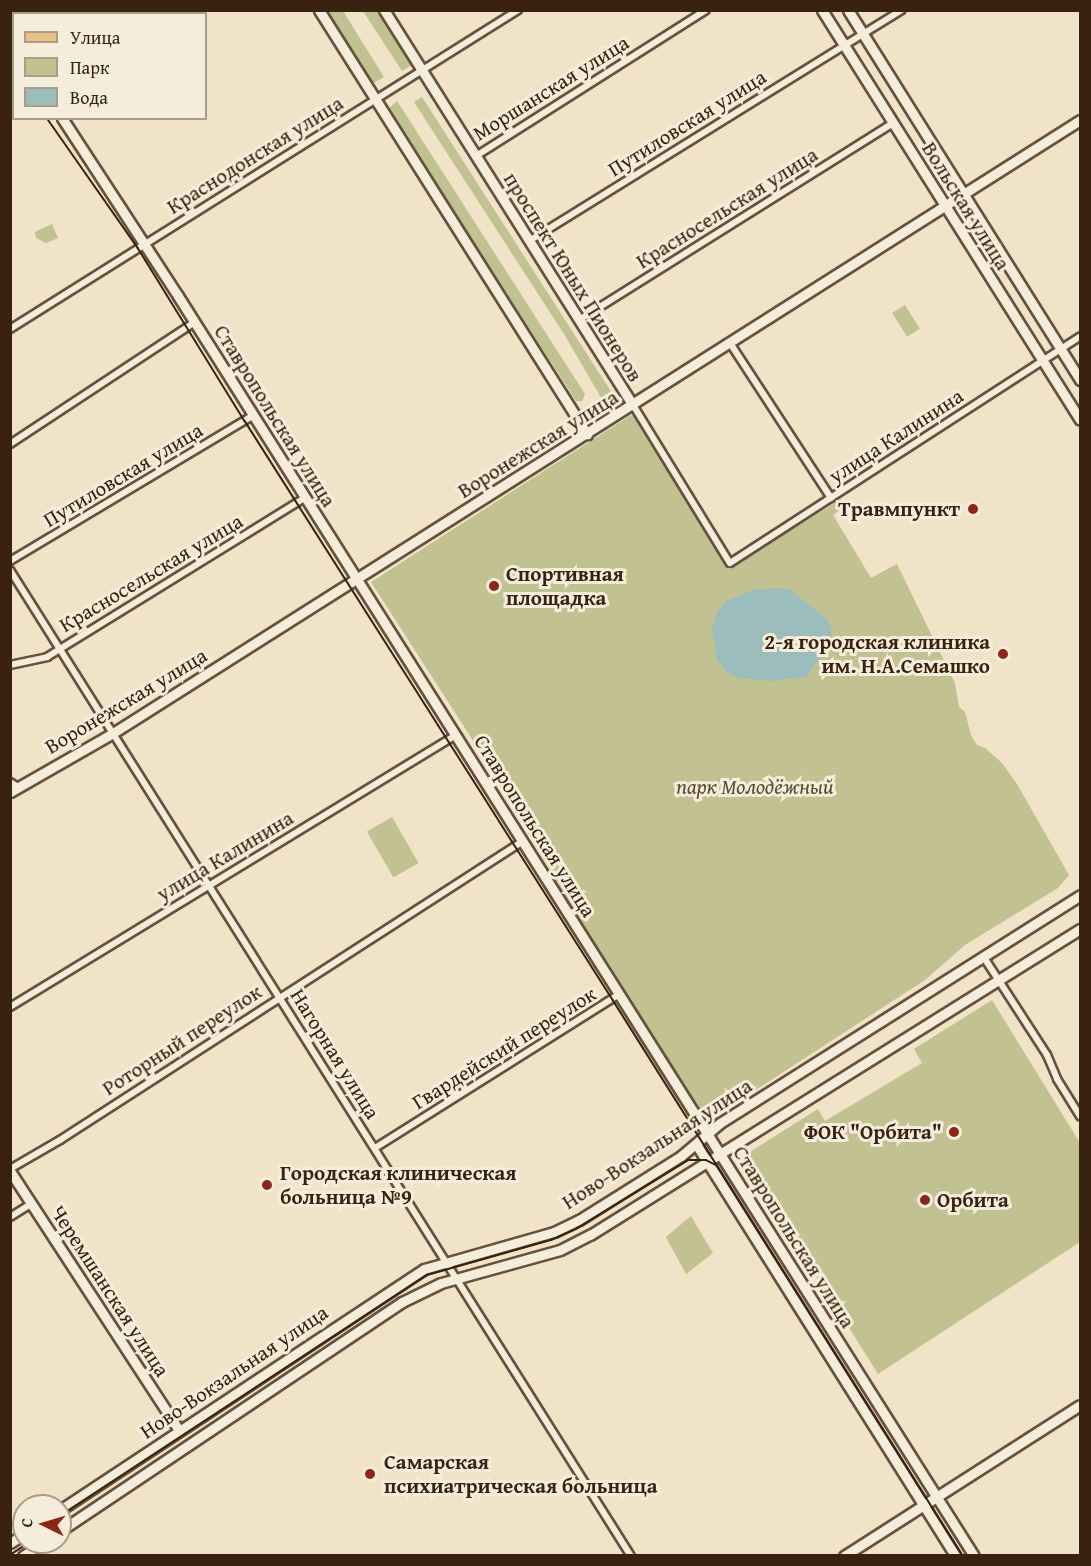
<!DOCTYPE html>
<html>
<head>
<meta charset="utf-8">
<style>
	body { margin:0 }
	#map { position:relative; width:1091px; height:1566px; overflow:hidden; background:#f0e3c7; font-family:"Gentium Book Plus",serif }
	div>[style] { position:absolute }
	.green>* { inset:0; background:#c1c191; transform-origin:0 0 }
	.water>* { inset:0; background:#9bbdbc }
	.roads { filter:drop-shadow(2px 0 #67523d) drop-shadow(-2px 0 #67523d) drop-shadow(0 2px #67523d) drop-shadow(0 -2px #67523d) }
	.street>* { height:6px; margin:-3px; padding:0 3px; transform-origin:3px; border-radius:3px; background:#f5eddb }
	.secondary>* { height:9px; margin:-4.5px; padding:0 4.5px; transform-origin:4.5px; border-radius:4.5px; background:#f5eddb }
	.primary>* { height:9px; margin:-4.5px; padding:0 4.5px; transform-origin:4.5px; border-radius:4.5px; background:#e8c284 }
	.tram>* { height:1.5px; margin:-0.75px; padding:0 0.75px; transform-origin:0.75px; border-radius:0.75px; background:#39220f }
	.dots>* { width:16px; height:16px; translate:-50% -50%; box-sizing:border-box; border:3px solid #f5eddb; border-radius:50% }
	span { translate:-50% -50%; white-space:nowrap; text-align:center; line-height:1.15; -webkit-text-stroke:6px #f5eddb; paint-order:stroke }
	.street-label { font-size:21px; color:#39220f }
	.poi-label { font-size:21px; color:#39220f; font-weight:700 }
	.right { translate:-100% -50%; text-align:right }
	.left { translate:0 -50%; text-align:left }
	.park-label { font-size:21px; color:#5b4a30; font-style:italic }
	.frame { position:absolute; inset:0; border:12px solid #39220f; pointer-events:none }
	.legend { position:absolute; left:12px; top:12px; width:195px; height:108px; box-sizing:border-box; background:#f5eddb; border:2px solid #aa9c89; margin:0; padding:8px 10px; list-style:none; font-size:18px; color:#39220f }
	.legend li { display:flex; align-items:center; gap:12px; height:30px }
	.legend b { width:30px; border:2px solid #aa9c89 }
	.north { position:absolute; left:12px; top:1494px; width:60px; height:60px; box-sizing:border-box; background:#f5eddb; border:2px solid #aa9c89; border-radius:50%; rotate:275deg; font-size:16px; font-weight:700; line-height:24px; text-align:center; color:#39220f }
	.north::after { content:''; display:block; margin:auto; width:21px; height:27px; background:#8f2418; clip-path:polygon(50% 0,100% 100%,50% 72%,0 100%) }
</style>
</head>
<body>
<div id="map">
	<div class="green">
		<i style="clip-path:polygon(325px 11px,343px 11px,384px 77px,372px 84px)"></i>
		<i style="clip-path:polygon(363px 11px,378px 11px,412px 65px,402px 71px)"></i>
		<i style="clip-path:polygon(422px 97px,619px 404px,614px 409px,606px 406px,564px 334px,414px 102px)"></i>
		<i style="clip-path:polygon(397px 101px,585px 394px,582px 401px,576px 401px,388px 109px)"></i>
		<i style="clip-path:polygon(52px 224px,58px 238px,46px 243px,36px 238px,35px 232px)"></i>
		<i style="left:905px;top:305px;width:28px;height:15px;rotate:58deg"></i>
		<i style="clip-path:polygon(636px 412px,728px 569px,841px 499px,844px 507px,833px 515px,871px 578px,897px 564px,955px 683px,959px 707px,965px 712px,971px 735px,977px 745px,985px 748px,1002px 763px,1017px 784px,1069px 875px,1058px 888px,965px 945px,925px 980px,708px 1121px,621px 989px,470px 736px,371px 582px)"></i>
		<i style="left:392px;top:817px;width:53px;height:29px;rotate:60deg"></i>
		<i style="clip-path:polygon(992px 1000px,1080px 1143px,1080px 1242px,878px 1374px,742px 1157px,818px 1109px,825px 1121px,922px 1063px,914px 1049px)"></i>
		<i style="clip-path:polygon(691px 1216px,713px 1253px,686px 1274px,666px 1237px)"></i>
	</div>
	<div class="water">
		<i style="clip-path:polygon(778px 588px,789px 589px,827px 619px,831px 629px,831px 641px,806px 677px,770px 681px,738px 678px,726px 671px,717px 659px,712px 628px,717px 612px,726px 601px,753px 590px)"></i>
	</div>
	<div class="roads">
		<div class="street">
			<i style="left:476px;top:156px;width:272px;rotate:-32.4deg"></i>
			<i style="left:529px;top:241px;width:438px;rotate:-31.8deg"></i>
			<i style="left:579px;top:320px;width:371px;rotate:-32.1deg"></i>
			<i style="left:10px;top:329px;width:600px;rotate:-32.13deg"></i>
			<i style="left:730px;top:343px;width:185px;rotate:56.9deg"></i>
			<i style="left:633px;top:405px;width:185px;rotate:58.5deg"></i>
			<i style="left:730px;top:563px;width:417px;rotate:-32.9deg"></i>
			<i style="left:10px;top:444px;width:222px;rotate:-33.4deg"></i>
			<i style="left:10px;top:561px;width:282px;rotate:-30.9deg"></i>
			<i style="left:10px;top:570px;width:1165px;rotate:57.8deg"></i>
			<i style="left:10px;top:665px;width:38px;rotate:-12deg"></i>
			<i style="left:47px;top:657px;width:302px;rotate:-31.7deg"></i>
			<i style="left:10px;top:782px;width:9px;rotate:32deg"></i>
			<i style="left:983px;top:956px;width:118px;rotate:57.1deg"></i>
			<i style="left:1047px;top:1055px;width:26px;rotate:67deg"></i>
			<i style="left:1057px;top:1079px;width:44px;rotate:58.1deg"></i>
			<i style="left:10px;top:1007px;width:522px;rotate:-31.38deg"></i>
			<i style="left:375px;top:1148px;width:289px;rotate:-32.2deg"></i>
			<i style="left:10px;top:1169px;width:58px;rotate:-30.1deg"></i>
			<i style="left:60px;top:1140px;width:551px;rotate:-32.85deg"></i>
			<i style="left:10px;top:1217px;width:26px;rotate:-32deg"></i>
		</div>
		<div class="secondary">
			<i style="left:319px;top:10px;width:502px;rotate:57.7deg"></i>
			<i style="left:384px;top:10px;width:467px;rotate:57.8deg"></i>
			<i style="left:822px;top:10px;width:484px;rotate:57.8deg"></i>
			<i style="left:848px;top:10px;width:437px;rotate:57.9deg"></i>
			<i style="left:10px;top:40px;width:6px;rotate:45deg"></i>
			<i style="left:62px;top:118px;width:212px;rotate:56.9deg"></i>
			<i style="left:178px;top:296px;width:1490px;rotate:57.72deg"></i>
			<i style="left:10px;top:792px;width:119px;rotate:-29.8deg"></i>
			<i style="left:113px;top:733px;width:1145px;rotate:-32.37deg"></i>
			<i style="left:696px;top:1144px;width:487px;rotate:57.8deg"></i>
			<i style="left:10px;top:1171px;width:309px;rotate:56.9deg"></i>
			<i style="left:60px;top:1510px;width:437px;rotate:-33.5deg"></i>
			<i style="left:424px;top:1269px;width:135px;rotate:-15.9deg"></i>
			<i style="left:554px;top:1232px;width:28px;rotate:-26deg"></i>
			<i style="left:579px;top:1220px;width:120px;rotate:-32.1deg"></i>
			<i style="left:681px;top:1156px;width:51px;rotate:-40.2deg"></i>
			<i style="left:720px;top:1123px;width:426px;rotate:-32.3deg"></i>
			<i style="left:60px;top:1531px;width:412px;rotate:-33.8deg"></i>
			<i style="left:402px;top:1302px;width:43px;rotate:-26deg"></i>
			<i style="left:441px;top:1283px;width:123px;rotate:-15.5deg"></i>
			<i style="left:560px;top:1250px;width:34px;rotate:-27deg"></i>
			<i style="left:590px;top:1235px;width:578px;rotate:-31.98deg"></i>
			<i style="left:10px;top:1543px;width:17px;rotate:-33deg"></i>
			<i style="left:23px;top:1556px;width:25px;rotate:-34deg"></i>
			<i style="left:844px;top:1556px;width:280px;rotate:-32.6deg"></i>
		</div>
		<div class="primary">
			<i style="left:128px;top:14px;width:6px;rotate:-39deg"></i>
			<i style="left:10px;top:88px;width:4px;rotate:-27deg"></i>
		</div>
	</div>
	<div class="tram">
		<i style="left:10px;top:63px;width:6px;rotate:51deg"></i>
		<i style="left:47px;top:118px;width:159px;rotate:55deg"></i>
		<i style="left:138px;top:248px;width:203px;rotate:58.3deg"></i>
		<i style="left:245px;top:421px;width:686px;rotate:57.56deg"></i>
		<i style="left:613px;top:1000px;width:657px;rotate:57.81deg"></i>
		<i style="left:60px;top:1516px;width:439px;rotate:-33.3deg"></i>
		<i style="left:427px;top:1275px;width:129px;rotate:-15.8deg"></i>
		<i style="left:551px;top:1240px;width:27px;rotate:-24deg"></i>
		<i style="left:576px;top:1229px;width:132px;rotate:-31.6deg"></i>
		<i style="left:688px;top:1160px;width:18px"></i>
		<i style="left:706px;top:1160px;width:11px;rotate:27deg"></i>
		<i style="left:10px;top:1555px;width:24px;rotate:-33deg"></i>
	</div>
	<div class="dots">
		<i style="left:973px;top:509px;background:#8f2418"></i>
		<i style="left:494px;top:586px;background:#8f2418"></i>
		<i style="left:1003px;top:654px;background:#8f2418"></i>
		<i style="left:954px;top:1132px;background:#8f2418"></i>
		<i style="left:267px;top:1185px;background:#8f2418"></i>
		<i style="left:925px;top:1200px;background:#8f2418"></i>
		<i style="left:370px;top:1474px;background:#8f2418"></i>
	</div>
	<div class="street-label">
		<span style="left:551px;top:88px;rotate:-32deg">Моршанская улица</span>
		<span style="left:687px;top:123px;rotate:-32deg">Путиловская улица</span>
		<span style="left:255px;top:155px;rotate:-32deg">Краснодонская улица</span>
		<span style="left:966px;top:206px;rotate:58deg">Вольская улица</span>
		<span style="left:727px;top:208px;rotate:-32deg">Красносельская улица</span>
		<span style="left:573px;top:277px;rotate:58deg">проспект Юных Пионеров</span>
		<span style="left:275px;top:416px;rotate:58deg">Ставропольская улица</span>
		<span style="left:896px;top:436px;rotate:-33deg">улица Калинина</span>
		<span style="left:538px;top:444px;rotate:-32deg">Воронежская улица</span>
		<span style="left:123px;top:475px;rotate:-31deg">Путиловская улица</span>
		<span style="left:151px;top:573px;rotate:-31deg">Красносельская улица</span>
		<span style="left:126px;top:701px;rotate:-31deg">Воронежская улица</span>
		<span style="left:535px;top:826px;rotate:58deg">Ставропольская улица</span>
		<span style="left:225px;top:856px;rotate:-31deg">улица Калинина</span>
		<span style="left:182px;top:1040px;rotate:-33deg">Роторный переулок</span>
		<span style="left:504px;top:1048px;rotate:-32deg">Гвардейский переулок</span>
		<span style="left:335px;top:1054px;rotate:58deg">Нагорная улица</span>
		<span style="left:657px;top:1144px;rotate:-33deg">Ново-Вокзальная улица</span>
		<span style="left:794px;top:1237px;rotate:58deg">Ставропольская улица</span>
		<span style="left:110px;top:1291px;rotate:57deg">Черемшанская улица</span>
		<span style="left:234px;top:1372px;rotate:-34deg">Ново-Вокзальная улица</span>
	</div>
	<div class="poi-label">
		<span class="right" style="left:960px;top:509px">Травмпункт</span>
		<span class="left" style="left:506px;top:586px">Спортивная<br>площадка</span>
		<span class="right" style="left:990px;top:654px">2-я городская клиника<br>им. Н.А.Семашко</span>
		<span class="right" style="left:942px;top:1132px">ФОК "Орбита"</span>
		<span class="left" style="left:280px;top:1185px">Городская клиническая<br>больница №9</span>
		<span class="left" style="left:937px;top:1200px">Орбита</span>
		<span class="left" style="left:384px;top:1474px">Самарская<br>психиатрическая больница</span>
	</div>
	<div class="park-label">
		<span style="left:755px;top:787px">парк Молодёжный</span>
	</div>
	<div class="frame"></div>
	<ul class="legend">
	<li><b style="height:8px;background:#e8c284"></b>Улица</li>
	<li><b style="height:16px;background:#c1c191"></b>Парк</li>
	<li><b style="height:16px;background:#9bbdbc"></b>Вода</li>
	</ul>
	<div class="north">С</div>
</div>
</body>
</html>
